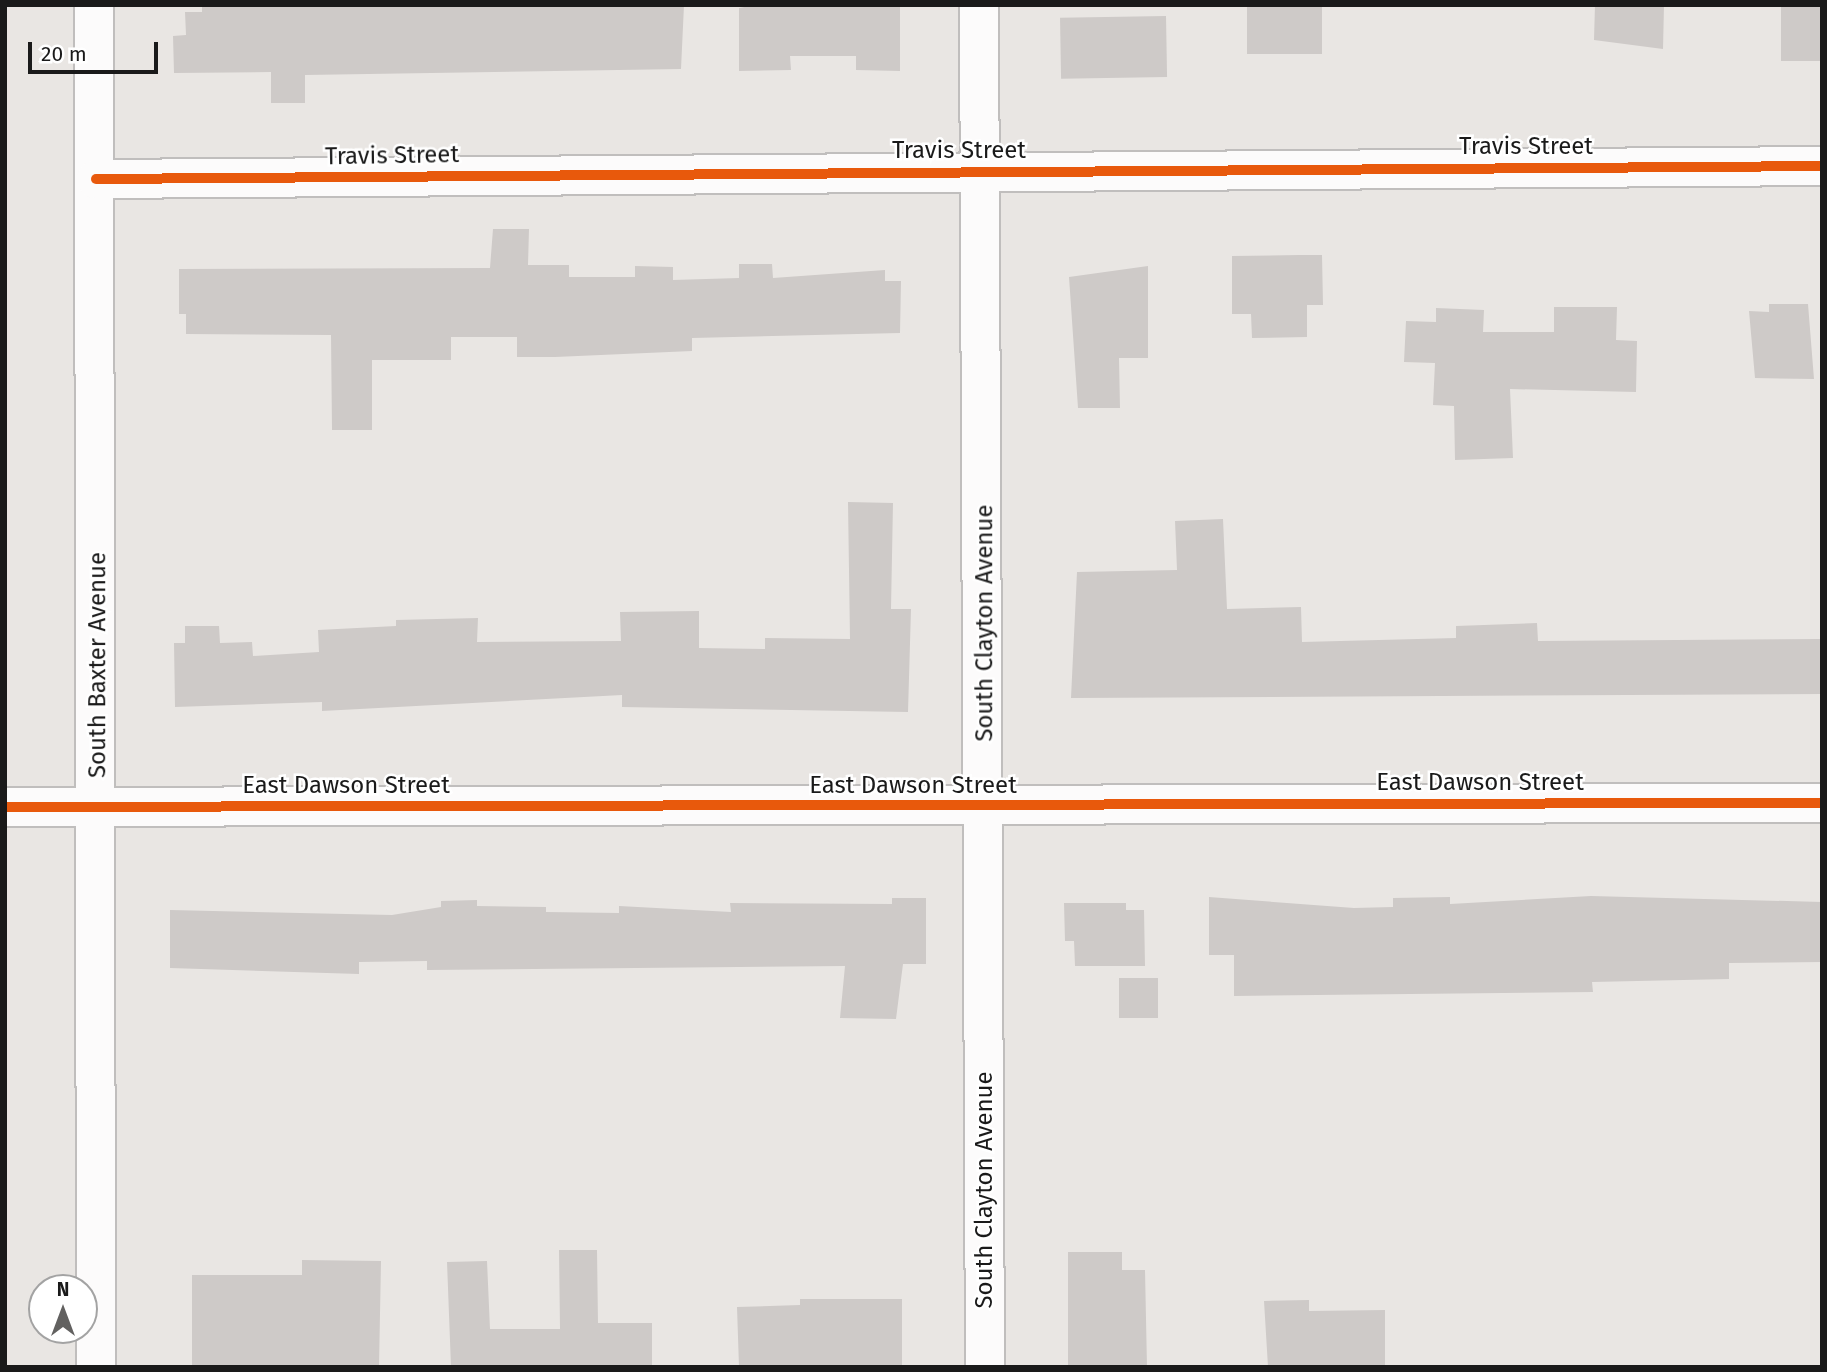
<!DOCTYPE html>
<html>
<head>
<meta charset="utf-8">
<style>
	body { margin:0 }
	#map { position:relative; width:1827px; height:1372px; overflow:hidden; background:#e9e6e3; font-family:"Fira Sans",sans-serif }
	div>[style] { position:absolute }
	.building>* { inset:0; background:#cecac8; transform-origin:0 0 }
	.roads { filter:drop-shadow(2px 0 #c0bebd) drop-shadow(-2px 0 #c0bebd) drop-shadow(0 2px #c0bebd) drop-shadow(0 -2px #c0bebd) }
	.minor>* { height:38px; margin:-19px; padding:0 19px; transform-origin:19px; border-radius:19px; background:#fcfbfb }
	.cycleway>* { height:10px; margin:-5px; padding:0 5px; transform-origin:5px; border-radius:5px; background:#e8590c }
	span { translate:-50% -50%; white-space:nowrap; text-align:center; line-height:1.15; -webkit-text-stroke:5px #fff; paint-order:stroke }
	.street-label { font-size:24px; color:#1a1a1a }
	.frame { position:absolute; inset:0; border:7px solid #1a1a1a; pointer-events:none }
	.north { position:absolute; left:28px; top:1274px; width:70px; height:70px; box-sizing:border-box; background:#fff; border:2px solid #a3a3a3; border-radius:50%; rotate:0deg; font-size:19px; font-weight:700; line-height:28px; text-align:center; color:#1a1a1a }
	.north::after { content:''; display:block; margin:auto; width:24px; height:32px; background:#626160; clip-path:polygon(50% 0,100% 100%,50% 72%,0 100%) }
	.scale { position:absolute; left:28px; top:42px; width:130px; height:32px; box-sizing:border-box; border:4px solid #1a1a1a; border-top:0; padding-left:9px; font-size:21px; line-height:24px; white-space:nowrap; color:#1a1a1a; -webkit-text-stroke:5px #fff; paint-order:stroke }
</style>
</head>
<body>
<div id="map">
	<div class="building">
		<i style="clip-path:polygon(202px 5px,684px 5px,681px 69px,305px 75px,305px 103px,271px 103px,271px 72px,174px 73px,173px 36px,186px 35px,185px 12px,202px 12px)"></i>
		<i style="clip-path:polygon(755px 5px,900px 5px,900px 71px,856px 70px,856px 56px,790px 56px,791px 70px,739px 71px,739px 8px)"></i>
		<i style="left:1247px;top:5px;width:75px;height:49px"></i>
		<i style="clip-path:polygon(1595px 5px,1664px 5px,1663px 49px,1594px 40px)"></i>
		<i style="left:1781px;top:5px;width:41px;height:56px"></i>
		<i style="left:1166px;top:16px;width:61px;height:106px;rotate:89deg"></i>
		<i style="clip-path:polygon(493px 229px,529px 229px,528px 265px,569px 265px,569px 277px,635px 277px,635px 266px,673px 267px,673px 280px,739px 278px,739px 264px,772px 264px,773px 278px,885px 270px,885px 281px,901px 281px,900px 333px,692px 338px,692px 351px,555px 357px,517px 357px,517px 337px,451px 337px,451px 360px,372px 360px,372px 430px,332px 430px,331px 335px,186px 334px,186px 314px,179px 314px,179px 269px,490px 268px)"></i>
		<i style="clip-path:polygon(1300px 255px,1322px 255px,1323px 305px,1307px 305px,1307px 337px,1252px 338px,1251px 314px,1232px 314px,1232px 256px)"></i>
		<i style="clip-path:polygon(1148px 266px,1148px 358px,1119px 358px,1120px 408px,1078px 408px,1069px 277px)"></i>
		<i style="clip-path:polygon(1769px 304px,1808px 304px,1814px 379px,1755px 378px,1749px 311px,1769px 312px)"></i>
		<i style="clip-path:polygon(1554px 307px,1617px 307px,1616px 340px,1637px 341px,1636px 392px,1510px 389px,1513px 458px,1455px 460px,1454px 406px,1433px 405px,1435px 363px,1404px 362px,1406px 321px,1436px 322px,1436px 308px,1484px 310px,1483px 332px,1554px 332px)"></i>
		<i style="clip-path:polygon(848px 502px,893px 503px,891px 609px,911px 609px,908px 712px,622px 707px,622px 695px,322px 711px,322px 702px,175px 707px,174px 643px,185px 643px,185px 626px,219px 626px,220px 643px,252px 642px,253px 656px,319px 652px,318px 630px,396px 626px,396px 620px,478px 618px,477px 642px,621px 641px,620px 612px,699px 611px,699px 648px,765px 649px,765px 638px,850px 639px)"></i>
		<i style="clip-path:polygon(1223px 519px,1227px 609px,1301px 607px,1302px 642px,1456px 638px,1456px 626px,1537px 623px,1538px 641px,1822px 639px,1822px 694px,1071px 698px,1077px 572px,1177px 570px,1175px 521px)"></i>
		<i style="clip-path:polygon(1591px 896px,1822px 902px,1822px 962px,1729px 963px,1729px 979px,1592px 982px,1593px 992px,1234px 996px,1234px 955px,1209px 955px,1209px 897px,1354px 908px,1393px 907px,1393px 898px,1450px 897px,1450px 904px)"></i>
		<i style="clip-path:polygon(892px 898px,926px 898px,926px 964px,903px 964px,896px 1019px,840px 1018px,845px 966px,427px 970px,427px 961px,359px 962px,359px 974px,170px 968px,170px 910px,392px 915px,441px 907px,441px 901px,477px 900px,477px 906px,546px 907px,546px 912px,619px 913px,619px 906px,731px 912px,730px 903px,892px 904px)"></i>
		<i style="clip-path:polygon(1064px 903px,1126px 903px,1126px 910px,1144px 910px,1145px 966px,1075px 966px,1074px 941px,1065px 941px)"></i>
		<i style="left:1119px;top:978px;width:39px;height:40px"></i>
		<i style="clip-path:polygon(559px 1250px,597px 1250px,598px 1323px,652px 1323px,652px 1367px,451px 1367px,447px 1262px,487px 1261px,490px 1329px,560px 1329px)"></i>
		<i style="clip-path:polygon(1068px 1252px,1122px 1252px,1122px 1270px,1145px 1270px,1147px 1367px,1068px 1367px)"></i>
		<i style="clip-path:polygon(302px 1260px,381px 1261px,379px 1367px,192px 1367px,192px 1275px,302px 1275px)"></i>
		<i style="clip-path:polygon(800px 1299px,902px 1299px,902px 1367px,739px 1367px,737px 1307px,800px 1305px)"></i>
		<i style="clip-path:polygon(1309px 1300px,1309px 1311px,1385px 1310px,1385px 1367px,1268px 1367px,1264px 1301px)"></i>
	</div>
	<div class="roads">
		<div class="minor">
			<i style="left:94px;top:5px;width:1362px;rotate:89.92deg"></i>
			<i style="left:979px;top:5px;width:1362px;rotate:89.75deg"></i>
			<i style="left:96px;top:179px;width:1726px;rotate:-0.43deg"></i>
			<i style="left:5px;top:807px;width:1817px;rotate:-0.13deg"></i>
		</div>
	</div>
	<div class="cycleway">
		<i style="left:96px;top:179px;width:1726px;rotate:-0.43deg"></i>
		<i style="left:5px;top:807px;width:1817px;rotate:-0.13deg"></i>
	</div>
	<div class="street-label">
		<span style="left:1526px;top:147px">Travis Street</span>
		<span style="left:959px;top:151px">Travis Street</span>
		<span style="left:392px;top:156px;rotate:-1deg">Travis Street</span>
		<span style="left:985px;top:623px;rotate:-90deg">South Clayton Avenue</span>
		<span style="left:98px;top:665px;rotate:-90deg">South Baxter Avenue</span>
		<span style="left:1480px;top:783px">East Dawson Street</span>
		<span style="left:346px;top:786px">East Dawson Street</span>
		<span style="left:913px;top:786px">East Dawson Street</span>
		<span style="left:985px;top:1190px;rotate:-90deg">South Clayton Avenue</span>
	</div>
	<div class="frame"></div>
	<div class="north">N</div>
	<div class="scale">20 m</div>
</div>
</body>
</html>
